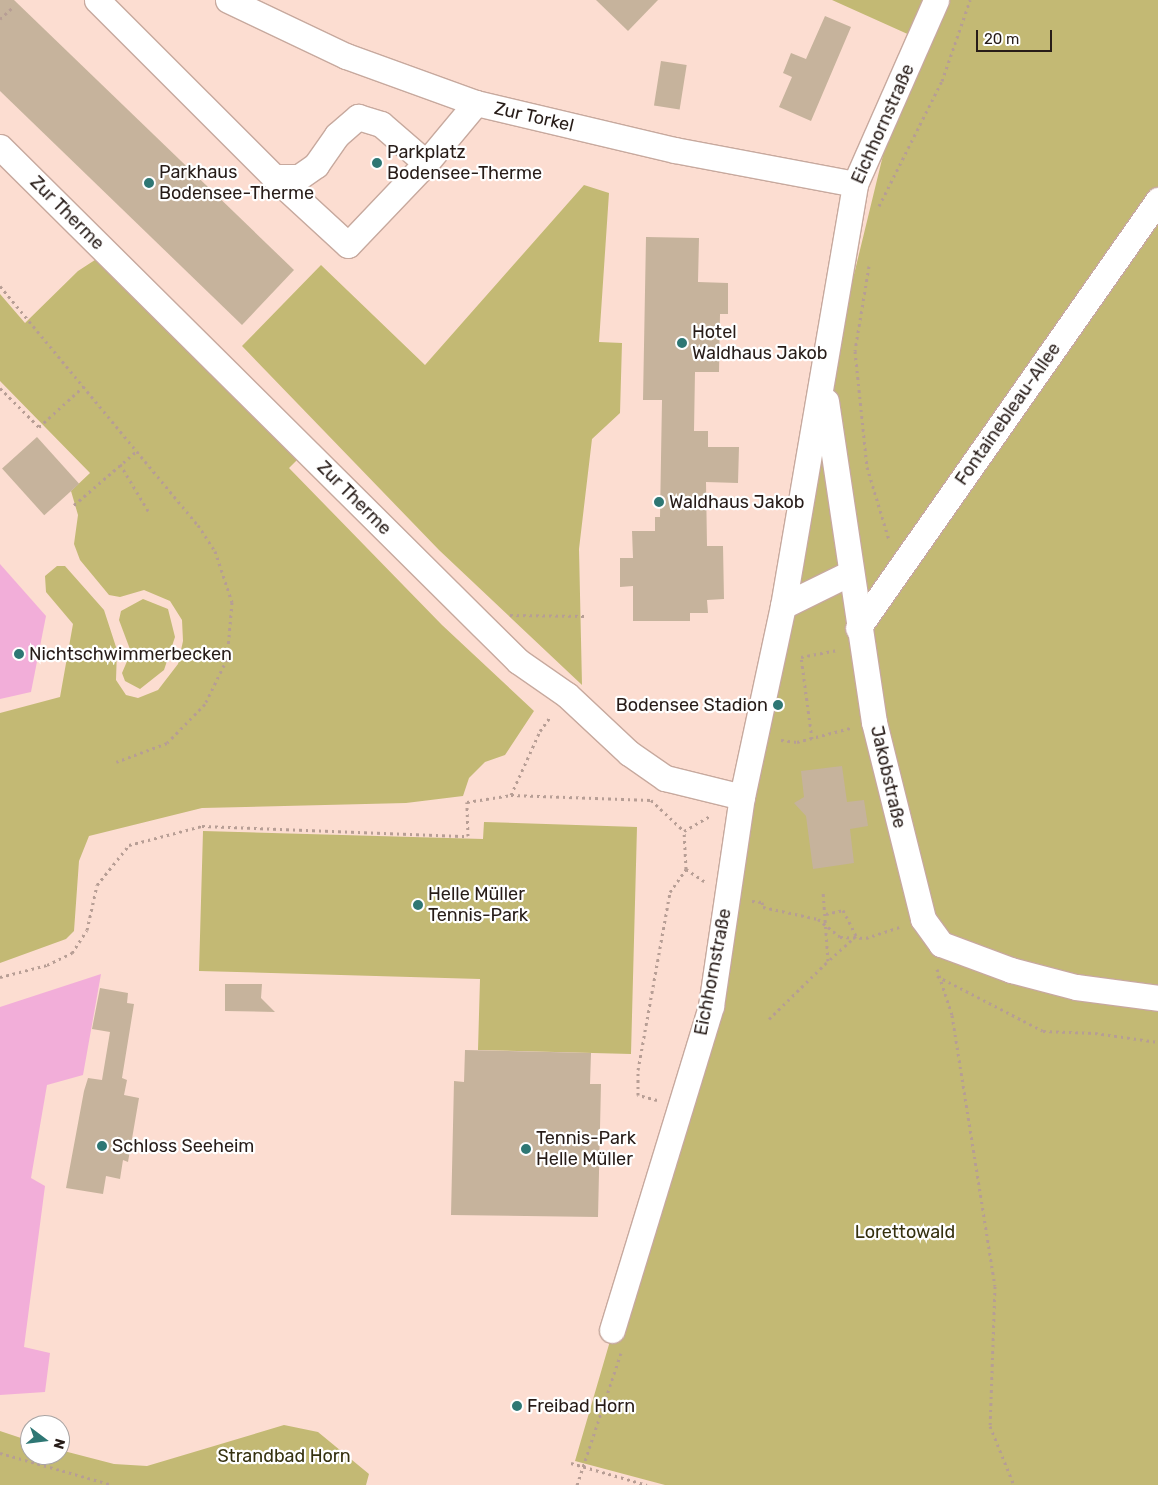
<!DOCTYPE html>
<html>
<head>
<meta charset="utf-8">
<style>
	body { margin:0 }
	#map { position:relative; width:1158px; height:1485px; overflow:hidden; background:#fcddd1; font-family:Rubik,sans-serif }
	div>[style] { position:absolute }
	.green>* { inset:0; background:#c3b974 }
	.water>* { inset:0; background:#f2aed9 }
	.building>* { inset:0; background:#c6b39c; transform-origin:0 0 }
	.path>* { height:3px; margin-top:-1.5px; transform-origin:0; background:repeating-linear-gradient(90deg,#b79e95 0 2.5px,transparent 0 6.5px) }
	.roads { filter:drop-shadow(1px 0 #c7a99e) drop-shadow(-1px 0 #c7a99e) drop-shadow(0 1px #c7a99e) drop-shadow(0 -1px #c7a99e) }
	.minor>* { height:25px; margin:-12.5px; padding:0 12.5px; transform-origin:12.5px; border-radius:12.5px; background:#fff }
	.dots>* { width:14px; height:14px; translate:-50% -50%; box-sizing:border-box; border:2px solid #fff; border-radius:50% }
	span { translate:-50% -50%; white-space:nowrap; text-align:center; line-height:1.15; -webkit-text-stroke:4.5px #fff; paint-order:stroke }
	.street-label { font-size:18px; color:#271c18 }
	.poi-label { font-size:18px; color:#271c18 }
	.left { translate:0 -50%; text-align:left }
	.right { translate:-100% -50%; text-align:right }
	.park-label { font-size:18px; color:#35310f }
	.north { position:absolute; left:20px; top:1415px; width:50px; height:50px; box-sizing:border-box; background:#fff; border:1px solid #a9a4a3; border-radius:50%; rotate:105deg; font-size:14px; font-weight:700; line-height:20px; text-align:center; color:#271c18 }
	.north::after { content:''; display:block; margin:auto; width:18px; height:22px; background:#2e7774; clip-path:polygon(50% 0,100% 100%,50% 72%,0 100%) }
	.scale { position:absolute; left:976px; top:30px; width:76px; height:22px; box-sizing:border-box; border:2px solid #271c18; border-top:0; padding-left:6px; font-size:15px; line-height:18px; white-space:nowrap; color:#271c18; -webkit-text-stroke:4px #fff; paint-order:stroke }
</style>
</head>
<body>
<div id="map">
	<div class="green">
		<i style="clip-path:polygon(832px 0,1158px 0,1158px 1485px,665px 1485px,575px 1461px,720px 964px,832px 365px,912px 36px)"></i>
		<i style="clip-path:polygon(584px 185px,609px 193px,599px 342px,622px 343px,620px 413px,592px 439px,579px 549px,582px 685px,439px 550px,242px 346px,321px 265px,425px 365px)"></i>
		<i style="clip-path:polygon(98px 258px,303px 454px,289px 468px,442px 625px,534px 711px,505px 755px,485px 762px,469px 778px,463px 796px,406px 803px,202px 808px,89px 836px,79px 861px,74px 931px,66px 939px,0 963px,0 713px,60px 697px,73px 624px,46px 592px,45px 576px,57px 566px,65px 566px,104px 610px,117px 650px,116px 680px,126px 695px,138px 698px,158px 690px,178px 664px,183px 641px,182px 620px,170px 601px,144px 590px,120px 597px,109px 595px,80px 560px,74px 544px,78px 515px,71px 491px,90px 473px,0 381px,0 294px,25px 323px,78px 271px)"></i>
		<i style="clip-path:polygon(143px 599px,168px 609px,175px 637px,164px 670px,140px 689px,125px 681px,122px 673px,131px 652px,119px 620px,121px 611px)"></i>
		<i style="clip-path:polygon(484px 822px,637px 827px,631px 1054px,478px 1050px,480px 979px,199px 971px,203px 831px,483px 839px)"></i>
		<i style="clip-path:polygon(284px 1425px,318px 1432px,369px 1474px,366px 1485px,0 1485px,0 1431px,30px 1441px,30px 1455px,60px 1455px,60px 1450px,114px 1464px,147px 1466px)"></i>
	</div>
	<div class="water">
		<i style="clip-path:polygon(0 564px,46px 616px,31px 692px,0 699px)"></i>
		<i style="clip-path:polygon(101px 974px,83px 1075px,47px 1085px,31px 1178px,45px 1186px,24px 1347px,50px 1353px,45px 1392px,0 1395px,0 1007px)"></i>
	</div>
	<div class="building">
		<i style="clip-path:polygon(0 0,14px 0,294px 270px,242px 325px,0 91px)"></i>
		<i style="clip-path:polygon(596px 0,658px 0,628px 31px)"></i>
		<i style="clip-path:polygon(825px 16px,851px 27px,811px 121px,779px 107px,792px 77px,783px 73px,791px 53px,806px 59px)"></i>
		<i style="left:661px;top:61px;width:26px;height:45px;rotate:9deg"></i>
		<i style="clip-path:polygon(646px 237px,699px 238px,698px 282px,728px 283px,728px 314px,720px 314px,719px 372px,695px 372px,694px 431px,708px 431px,708px 447px,739px 447px,738px 483px,706px 482px,707px 546px,723px 546px,724px 599px,707px 600px,708px 613px,690px 613px,690px 621px,633px 621px,633px 586px,620px 587px,620px 558px,633px 558px,632px 531px,655px 531px,655px 517px,660px 517px,662px 400px,643px 400px)"></i>
		<i style="left:37px;top:437px;width:63px;height:47px;rotate:48deg"></i>
		<i style="clip-path:polygon(842px 766px,847px 802px,864px 800px,868px 826px,850px 829px,854px 863px,813px 869px,806px 816px,794px 803px,804px 797px,801px 771px)"></i>
		<i style="clip-path:polygon(225px 984px,262px 984px,261px 998px,275px 1012px,225px 1011px)"></i>
		<i style="clip-path:polygon(100px 988px,128px 993px,127px 1003px,134px 1004px,122px 1078px,127px 1080px,124px 1095px,139px 1098px,128px 1162px,123px 1160px,120px 1179px,106px 1176px,103px 1194px,66px 1188px,84px 1091px,88px 1078px,102px 1080px,110px 1032px,92px 1029px)"></i>
		<i style="clip-path:polygon(465px 1050px,591px 1053px,590px 1084px,601px 1084px,598px 1217px,451px 1215px,454px 1081px,464px 1082px)"></i>
	</div>
	<div class="path">
		<i style="left:0;top:19px;width:19px;rotate:-43deg"></i>
		<i style="left:879px;top:206px;width:140px;rotate:-63.3deg"></i>
		<i style="left:942px;top:81px;width:86px;rotate:-70.9deg"></i>
		<i style="left:869px;top:266px;width:86px;rotate:99.4deg"></i>
		<i style="left:855px;top:351px;width:117px;rotate:84.1deg"></i>
		<i style="left:867px;top:467px;width:76px;rotate:73.2deg"></i>
		<i style="left:0;top:286px;width:310px;rotate:50.4deg"></i>
		<i style="left:198px;top:525px;width:31px;rotate:57deg"></i>
		<i style="left:215px;top:551px;width:54px;rotate:71.6deg"></i>
		<i style="left:232px;top:602px;width:57px;rotate:95deg"></i>
		<i style="left:227px;top:659px;width:50px;rotate:116.1deg"></i>
		<i style="left:205px;top:704px;width:54px;rotate:134.3deg"></i>
		<i style="left:167px;top:743px;width:54px;rotate:159.6deg"></i>
		<i style="left:0;top:388px;width:55px;rotate:45deg"></i>
		<i style="left:39px;top:427px;width:61px;rotate:-42.3deg"></i>
		<i style="left:120px;top:464px;width:58px;rotate:59deg"></i>
		<i style="left:74px;top:505px;width:84px;rotate:-40.7deg"></i>
		<i style="left:510px;top:615px;width:76px;rotate:0.8deg"></i>
		<i style="left:812px;top:739px;width:83px;rotate:-97.6deg"></i>
		<i style="left:801px;top:657px;width:37px;rotate:-11deg"></i>
		<i style="left:781px;top:740px;width:16px;rotate:7deg"></i>
		<i style="left:797px;top:742px;width:55px;rotate:-14.8deg"></i>
		<i style="left:511px;top:795px;width:70px;rotate:-65.6deg"></i>
		<i style="left:540px;top:731px;width:19px;rotate:-54deg"></i>
		<i style="left:686px;top:869px;width:22px;rotate:34deg"></i>
		<i style="left:752px;top:901px;width:10px;rotate:6deg"></i>
		<i style="left:762px;top:902px;width:5px;rotate:79deg"></i>
		<i style="left:763px;top:907px;width:56px;rotate:12.3deg"></i>
		<i style="left:818px;top:919px;width:28px;rotate:39deg"></i>
		<i style="left:840px;top:937px;width:26px;rotate:2deg"></i>
		<i style="left:866px;top:938px;width:35px;rotate:-18deg"></i>
		<i style="left:826px;top:914px;width:17px;rotate:-13deg"></i>
		<i style="left:843px;top:910px;width:29px;rotate:63deg"></i>
		<i style="left:856px;top:936px;width:38px;rotate:138deg"></i>
		<i style="left:937px;top:969px;width:48px;rotate:71.9deg"></i>
		<i style="left:952px;top:1015px;width:274px;rotate:81deg"></i>
		<i style="left:995px;top:1286px;width:140px;rotate:92deg"></i>
		<i style="left:990px;top:1426px;width:64px;rotate:67.9deg"></i>
		<i style="left:937px;top:976px;width:119px;rotate:27.4deg"></i>
		<i style="left:1043px;top:1031px;width:52px;rotate:2.2deg"></i>
		<i style="left:1095px;top:1033px;width:64px;rotate:8.1deg"></i>
		<i style="left:0;top:977px;width:49px;rotate:-14.3deg"></i>
		<i style="left:47px;top:965px;width:28px;rotate:-26deg"></i>
		<i style="left:72px;top:953px;width:27px;rotate:-57deg"></i>
		<i style="left:87px;top:930px;width:46px;rotate:-77.5deg"></i>
		<i style="left:97px;top:885px;width:51px;rotate:-51.3deg"></i>
		<i style="left:129px;top:845px;width:75px;rotate:-14.6deg"></i>
		<i style="left:202px;top:826px;width:266px;rotate:2.2deg"></i>
		<i style="left:468px;top:836px;width:34px;rotate:-92deg"></i>
		<i style="left:467px;top:802px;width:45px;rotate:-9deg"></i>
		<i style="left:511px;top:795px;width:140px;rotate:2deg"></i>
		<i style="left:651px;top:800px;width:45px;rotate:43.2deg"></i>
		<i style="left:769px;top:1019px;width:83px;rotate:-44.5deg"></i>
		<i style="left:828px;top:961px;width:69px;rotate:-94.1deg"></i>
		<i style="left:657px;top:1100px;width:20px;rotate:-165deg"></i>
		<i style="left:638px;top:1095px;width:25px;rotate:-90deg"></i>
		<i style="left:638px;top:1070px;width:181px;rotate:-79.8deg"></i>
		<i style="left:670px;top:892px;width:28px;rotate:-55deg"></i>
		<i style="left:686px;top:869px;width:38px;rotate:-93deg"></i>
		<i style="left:684px;top:831px;width:30px;rotate:-30deg"></i>
		<i style="left:0;top:1453px;width:117px;rotate:15.8deg"></i>
		<i style="left:571px;top:1463px;width:79px;rotate:16.1deg"></i>
		<i style="left:577px;top:1485px;width:139px;rotate:-71.6deg"></i>
	</div>
	<div class="roads">
		<div class="minor">
			<i style="left:97px;top:0;width:250px;rotate:45deg"></i>
			<i style="left:274px;top:177px;width:25px"></i>
			<i style="left:299px;top:177px;width:21px;rotate:-35deg"></i>
			<i style="left:316px;top:165px;width:37px;rotate:-55deg"></i>
			<i style="left:337px;top:135px;width:28px;rotate:-41deg"></i>
			<i style="left:358px;top:117px;width:24px;rotate:17deg"></i>
			<i style="left:381px;top:124px;width:60px;rotate:40.9deg"></i>
			<i style="left:426px;top:163px;width:78px;rotate:-50.2deg"></i>
			<i style="left:228px;top:0;width:131px;rotate:25.4deg"></i>
			<i style="left:346px;top:56px;width:138px;rotate:19.9deg"></i>
			<i style="left:476px;top:103px;width:204px;rotate:13.3deg"></i>
			<i style="left:675px;top:150px;width:183px;rotate:10.7deg"></i>
			<i style="left:0;top:147px;width:730px;rotate:44.78deg"></i>
			<i style="left:518px;top:661px;width:60px;rotate:34.8deg"></i>
			<i style="left:567px;top:695px;width:85px;rotate:43.1deg"></i>
			<i style="left:629px;top:753px;width:44px;rotate:34.8deg"></i>
			<i style="left:665px;top:778px;width:79px;rotate:13.9deg"></i>
			<i style="left:274px;top:177px;width:100px;rotate:42.6deg"></i>
			<i style="left:348px;top:245px;width:113px;rotate:-46.4deg"></i>
			<i style="left:826px;top:401px;width:325px;rotate:81.5deg"></i>
			<i style="left:874px;top:722px;width:203px;rotate:76deg"></i>
			<i style="left:923px;top:919px;width:31px;rotate:54deg"></i>
			<i style="left:941px;top:944px;width:75px;rotate:20.4deg"></i>
			<i style="left:1011px;top:970px;width:67px;rotate:14.7deg"></i>
			<i style="left:1076px;top:987px;width:83px;rotate:7.6deg"></i>
			<i style="left:783px;top:606px;width:75px;rotate:-26.2deg"></i>
			<i style="left:858px;top:628px;width:523px;rotate:-54.97deg"></i>
			<i style="left:612px;top:1330px;width:339px;rotate:-73deg"></i>
			<i style="left:711px;top:1006px;width:211px;rotate:-81.6deg"></i>
			<i style="left:742px;top:797px;width:195px;rotate:-77.9deg"></i>
			<i style="left:783px;top:606px;width:428px;rotate:-80.3deg"></i>
			<i style="left:855px;top:184px;width:201px;rotate:-66.2deg"></i>
		</div>
	</div>
	<div class="dots">
		<i style="left:377px;top:163px;background:#2e7774"></i>
		<i style="left:149px;top:183px;background:#2e7774"></i>
		<i style="left:682px;top:343px;background:#2e7774"></i>
		<i style="left:659px;top:502px;background:#2e7774"></i>
		<i style="left:19px;top:654px;background:#2e7774"></i>
		<i style="left:778px;top:705px;background:#2e7774"></i>
		<i style="left:418px;top:905px;background:#2e7774"></i>
		<i style="left:102px;top:1146px;background:#2e7774"></i>
		<i style="left:526px;top:1149px;background:#2e7774"></i>
		<i style="left:517px;top:1406px;background:#2e7774"></i>
	</div>
	<div class="street-label">
		<span style="left:534px;top:117px;rotate:13deg">Zur Torkel</span>
		<span style="left:883px;top:124px;rotate:-66deg">Eichhornstraße</span>
		<span style="left:67px;top:213px;rotate:45deg">Zur Therme</span>
		<span style="left:1008px;top:414px;rotate:-55deg">Fontainebleau-Allee</span>
		<span style="left:354px;top:498px;rotate:45deg">Zur Therme</span>
		<span style="left:888px;top:777px;rotate:77deg">Jakobstraße</span>
		<span style="left:713px;top:972px;rotate:-79deg">Eichhornstraße</span>
	</div>
	<div class="poi-label">
		<span class="left" style="left:387px;top:163px">Parkplatz<br>Bodensee-Therme</span>
		<span class="left" style="left:159px;top:183px">Parkhaus<br>Bodensee-Therme</span>
		<span class="left" style="left:692px;top:343px">Hotel<br>Waldhaus Jakob</span>
		<span class="left" style="left:669px;top:502px">Waldhaus Jakob</span>
		<span class="left" style="left:29px;top:654px">Nichtschwimmerbecken</span>
		<span class="right" style="left:768px;top:705px">Bodensee Stadion</span>
		<span class="left" style="left:428px;top:905px">Helle Müller<br>Tennis-Park</span>
		<span class="left" style="left:536px;top:1149px">Tennis-Park<br>Helle Müller</span>
		<span class="left" style="left:112px;top:1146px">Schloss Seeheim</span>
		<span class="left" style="left:527px;top:1406px">Freibad Horn</span>
	</div>
	<div class="park-label">
		<span style="left:905px;top:1232px">Lorettowald</span>
		<span style="left:284px;top:1456px">Strandbad Horn</span>
	</div>
	<div class="north">N</div>
	<div class="scale">20 m</div>
</div>
</body>
</html>
